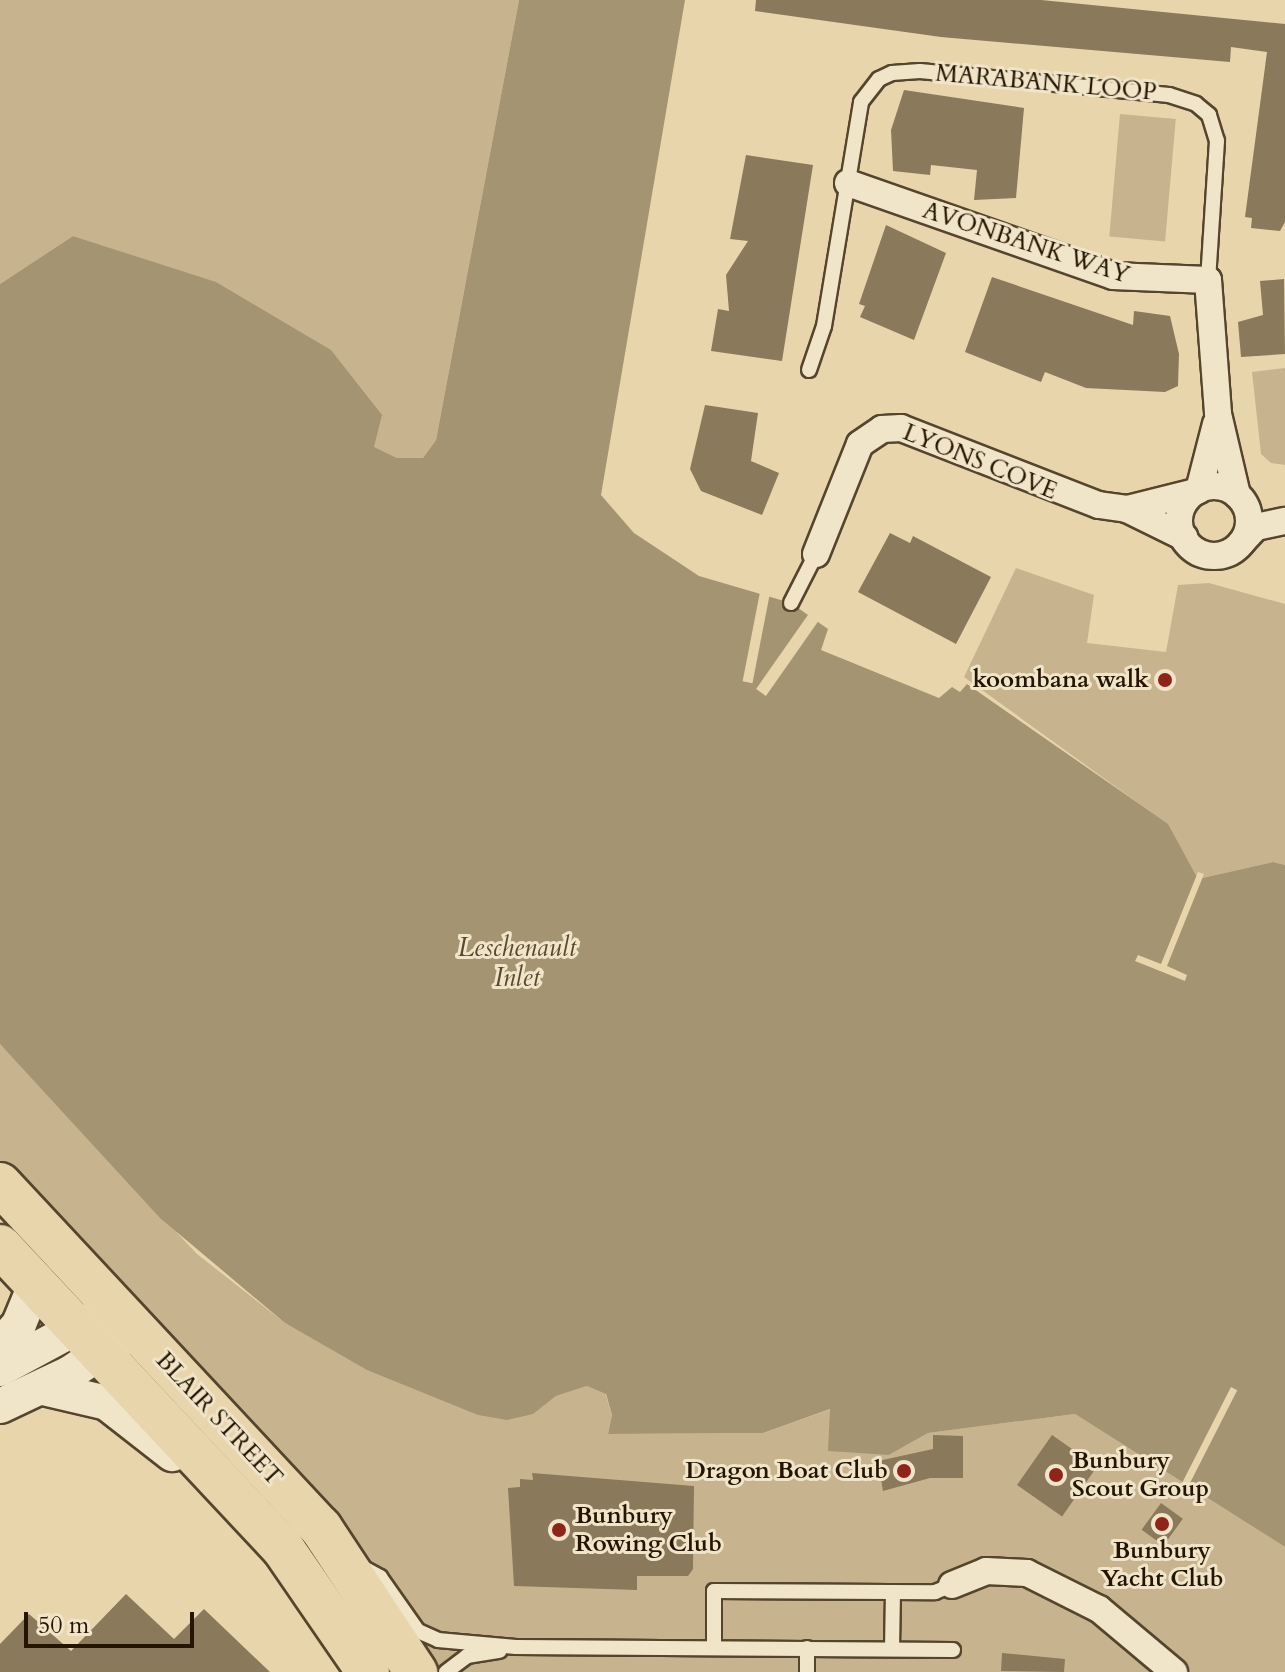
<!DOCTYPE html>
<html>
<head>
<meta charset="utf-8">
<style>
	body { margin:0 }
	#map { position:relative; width:1285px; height:1672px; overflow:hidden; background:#e8d5ac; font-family:Cardo,serif }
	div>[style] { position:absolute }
	.green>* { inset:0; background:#c7b48f; transform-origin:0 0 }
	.water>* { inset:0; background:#a59472 }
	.pier>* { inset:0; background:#e8d5ac; transform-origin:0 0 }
	.building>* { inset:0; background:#8a795a; transform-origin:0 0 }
	.roads { filter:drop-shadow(2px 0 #55452c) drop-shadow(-2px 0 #55452c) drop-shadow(0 2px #55452c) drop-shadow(0 -2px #55452c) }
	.service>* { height:14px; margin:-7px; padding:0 7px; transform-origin:7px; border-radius:7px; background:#f0e4c9 }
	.minor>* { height:26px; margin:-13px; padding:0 13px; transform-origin:13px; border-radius:13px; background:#f0e4c9 }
	.minor>.ring { margin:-13px; padding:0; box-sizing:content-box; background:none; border:26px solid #f0e4c9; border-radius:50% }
	.tertiary>* { height:34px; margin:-17px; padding:0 17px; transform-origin:17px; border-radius:17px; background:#f0e4c9 }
	.primary>* { height:42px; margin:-21px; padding:0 21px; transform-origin:21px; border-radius:21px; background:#e8d5ac }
	.dots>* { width:22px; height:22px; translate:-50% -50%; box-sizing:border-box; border:4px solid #f0e4c9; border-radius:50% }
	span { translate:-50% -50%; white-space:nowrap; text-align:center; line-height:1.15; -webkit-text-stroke:6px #f0e4c9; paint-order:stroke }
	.street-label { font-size:24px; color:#241501 }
	.poi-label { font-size:24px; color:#241501; font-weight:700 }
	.right { translate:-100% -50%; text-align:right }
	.left { translate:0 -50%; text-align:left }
	.water-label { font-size:26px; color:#58482e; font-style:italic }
	.scale { position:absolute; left:24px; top:1612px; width:170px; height:36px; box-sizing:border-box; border:4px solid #241501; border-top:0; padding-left:10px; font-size:24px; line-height:28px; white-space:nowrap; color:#241501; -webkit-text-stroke:6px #f0e4c9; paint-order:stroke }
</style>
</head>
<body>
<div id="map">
	<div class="green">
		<i style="clip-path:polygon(0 0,519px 0,436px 440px,423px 458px,397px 458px,373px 447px,150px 261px,73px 236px,0 284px)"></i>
		<i style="left:1120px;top:114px;width:56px;height:123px;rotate:5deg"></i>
		<i style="clip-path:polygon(1285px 368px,1285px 465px,1271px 463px,1261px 454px,1252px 372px)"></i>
		<i style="clip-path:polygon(1016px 568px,1094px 595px,1087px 643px,1166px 652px,1178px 585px,1209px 583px,1285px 604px,1285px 865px,1273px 862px,1198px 879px,1167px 824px,964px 677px)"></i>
		<i style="clip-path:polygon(0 1044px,197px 1254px,285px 1323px,368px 1370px,532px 1414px,556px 1396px,587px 1386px,605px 1393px,612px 1415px,608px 1434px,763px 1433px,831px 1409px,889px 1455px,928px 1433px,1075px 1414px,1285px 1547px,1285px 1672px,440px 1672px,347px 1539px,0 1163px)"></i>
	</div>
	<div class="water">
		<i style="clip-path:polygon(519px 0,685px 0,601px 495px,634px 533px,699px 576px,791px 603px,828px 629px,821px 650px,939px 698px,952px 687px,960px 692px,967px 684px,1168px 824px,1198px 879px,1273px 862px,1285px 865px,1285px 1547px,1075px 1414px,928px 1433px,889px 1455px,828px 1451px,830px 1409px,763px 1433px,608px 1434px,612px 1415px,606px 1394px,587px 1386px,556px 1396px,533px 1414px,507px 1420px,478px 1415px,367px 1370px,285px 1323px,160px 1218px,0 1044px,0 284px,73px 236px,216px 282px,331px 350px,382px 415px,374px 447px,397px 458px,423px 458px,436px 440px)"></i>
	</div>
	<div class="pier">
		<i style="left:760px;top:592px;width:10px;height:91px;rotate:11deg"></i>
		<i style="left:810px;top:612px;width:12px;height:94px;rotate:35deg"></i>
		<i style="clip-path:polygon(1198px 872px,1204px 874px,1167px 966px,1187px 975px,1185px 981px,1135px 961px,1138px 955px,1161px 964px)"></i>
		<i style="left:1231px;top:1387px;width:7px;height:108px;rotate:27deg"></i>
	</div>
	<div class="building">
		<i style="clip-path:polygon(756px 0,1041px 0,1285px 24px,1285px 222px,1280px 231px,1251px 228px,1252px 218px,1245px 217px,1267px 52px,1231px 47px,1230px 62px,941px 37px,755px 11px)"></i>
		<i style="clip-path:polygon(904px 90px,1024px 108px,1016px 198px,974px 200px,977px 170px,931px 165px,930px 175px,893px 171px,891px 130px)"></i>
		<i style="clip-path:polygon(746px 155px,813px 165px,782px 361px,711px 351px,718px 309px,729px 311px,726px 275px,748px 241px,730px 239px)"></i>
		<i style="clip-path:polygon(886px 225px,946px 253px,914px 340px,860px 317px,865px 306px,859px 304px)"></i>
		<i style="clip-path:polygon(992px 277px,1133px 325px,1134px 311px,1170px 316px,1179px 354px,1178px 386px,1165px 392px,1086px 388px,1045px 372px,1041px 382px,965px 352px)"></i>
		<i style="clip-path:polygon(1284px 279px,1285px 354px,1241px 357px,1238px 322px,1263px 315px,1260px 281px)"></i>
		<i style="clip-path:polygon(705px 405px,758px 413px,751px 461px,779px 473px,762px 515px,701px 491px,690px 469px)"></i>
		<i style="clip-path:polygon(890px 533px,910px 543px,913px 536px,991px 577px,956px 644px,858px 592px)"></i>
		<i style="clip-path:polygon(933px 1435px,963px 1436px,963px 1478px,930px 1478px,883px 1491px,878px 1461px,933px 1449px)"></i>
		<i style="left:1052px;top:1435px;width:55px;height:61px;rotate:35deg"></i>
		<i style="clip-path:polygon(532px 1473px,694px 1486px,693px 1569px,688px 1576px,637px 1576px,637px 1590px,514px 1586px,508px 1488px,520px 1487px,520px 1479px,533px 1480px)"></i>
		<i style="left:1161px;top:1503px;width:27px;height:33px;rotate:36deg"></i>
		<i style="clip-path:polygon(126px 1594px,174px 1639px,204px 1609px,270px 1672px,0 1672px,0 1644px,29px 1614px,71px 1651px)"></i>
		<i style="clip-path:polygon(1002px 1653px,1065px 1659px,1064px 1672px,1001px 1671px)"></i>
	</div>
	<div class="roads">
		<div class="service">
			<i style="left:809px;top:370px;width:46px;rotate:-71.2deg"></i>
			<i style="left:824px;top:326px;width:227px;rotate:-80.6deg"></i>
			<i style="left:861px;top:102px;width:29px;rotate:-52deg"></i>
			<i style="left:879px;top:79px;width:14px;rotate:-25deg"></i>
			<i style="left:892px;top:73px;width:28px;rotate:-4deg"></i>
			<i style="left:920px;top:71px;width:250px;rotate:5.5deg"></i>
			<i style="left:1169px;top:95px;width:28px;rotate:18deg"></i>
			<i style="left:1196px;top:104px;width:17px;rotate:40deg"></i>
			<i style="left:1209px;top:115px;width:27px;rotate:73deg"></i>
			<i style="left:1217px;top:141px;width:139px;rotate:93.7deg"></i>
			<i style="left:791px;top:603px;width:55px;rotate:-63deg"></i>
			<i style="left:362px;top:1567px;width:21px;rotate:29deg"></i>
			<i style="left:380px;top:1577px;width:66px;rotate:54.9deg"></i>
			<i style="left:418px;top:1631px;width:22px;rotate:24deg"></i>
			<i style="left:438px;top:1640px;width:78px;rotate:5.1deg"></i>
			<i style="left:516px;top:1647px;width:437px;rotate:0.4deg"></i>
			<i style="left:714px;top:1648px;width:57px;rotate:-90deg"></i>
			<i style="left:714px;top:1591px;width:221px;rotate:0.3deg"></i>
			<i style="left:935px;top:1592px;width:18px;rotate:-22deg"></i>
			<i style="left:892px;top:1649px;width:56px;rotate:-89deg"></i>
			<i style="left:446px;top:1672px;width:26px;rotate:-37deg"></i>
			<i style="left:467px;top:1656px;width:33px;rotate:-9deg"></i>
			<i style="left:807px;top:1672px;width:24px;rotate:-90deg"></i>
		</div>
		<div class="minor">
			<i style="left:848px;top:183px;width:281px;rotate:19.3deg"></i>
			<i style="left:1113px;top:276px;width:95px;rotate:2.4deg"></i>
			<i style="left:1208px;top:280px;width:134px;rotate:85.7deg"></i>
			<i style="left:1218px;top:414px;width:83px;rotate:76.8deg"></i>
			<i class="ring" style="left:1179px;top:486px;width:44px;height:44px"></i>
			<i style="left:1199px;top:490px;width:68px;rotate:-75.6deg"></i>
			<i style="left:1127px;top:509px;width:64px;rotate:26.2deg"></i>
			<i style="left:1241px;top:543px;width:22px;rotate:-47deg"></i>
			<i style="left:1256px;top:527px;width:30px;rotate:-12deg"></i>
			<i style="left:816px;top:554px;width:118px;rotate:-68.2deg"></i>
			<i style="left:860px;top:444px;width:27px;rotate:-34deg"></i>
			<i style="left:882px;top:429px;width:19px;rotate:-3deg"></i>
			<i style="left:901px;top:428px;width:212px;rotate:21.3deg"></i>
			<i style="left:1099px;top:505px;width:28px;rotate:8deg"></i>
			<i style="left:1127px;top:509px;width:70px;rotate:-14deg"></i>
			<i style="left:952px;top:1585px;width:37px;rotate:-22deg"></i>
			<i style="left:986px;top:1571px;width:41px;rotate:2.8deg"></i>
			<i style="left:1027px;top:1573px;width:80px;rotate:26.6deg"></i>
			<i style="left:1099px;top:1609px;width:98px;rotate:40deg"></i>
		</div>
		<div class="tertiary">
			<i style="left:0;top:1346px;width:29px;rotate:-49deg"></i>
			<i style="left:19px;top:1324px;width:42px;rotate:-67.7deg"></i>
			<i style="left:0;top:1369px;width:111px;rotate:-28.4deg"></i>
			<i style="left:43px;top:1388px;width:66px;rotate:13.2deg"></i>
			<i style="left:107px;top:1403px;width:83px;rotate:38.1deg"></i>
			<i style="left:0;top:1406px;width:77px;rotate:-25.2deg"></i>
			<i style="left:70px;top:1373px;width:61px;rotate:-33.7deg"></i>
		</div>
		<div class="primary">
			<i style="left:0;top:1184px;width:471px;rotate:47deg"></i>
			<i style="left:321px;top:1528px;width:173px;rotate:56.6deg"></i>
			<i style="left:0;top:1246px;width:412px;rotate:46.9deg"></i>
			<i style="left:282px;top:1547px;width:152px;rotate:55.5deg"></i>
		</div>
	</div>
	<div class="dots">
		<i style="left:1165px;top:680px;background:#8f2418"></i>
		<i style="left:904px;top:1471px;background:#8f2418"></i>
		<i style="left:1056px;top:1475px;background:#8f2418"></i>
		<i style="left:1162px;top:1524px;background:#8f2418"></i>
		<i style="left:559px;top:1530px;background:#8f2418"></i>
	</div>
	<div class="street-label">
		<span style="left:1046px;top:83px;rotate:5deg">MARABANK LOOP</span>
		<span style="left:1026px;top:243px;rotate:18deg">AVONBANK WAY</span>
		<span style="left:980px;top:462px;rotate:22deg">LYONS COVE</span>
		<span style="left:219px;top:1419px;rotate:47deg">BLAIR STREET</span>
	</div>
	<div class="poi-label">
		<span class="right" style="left:1149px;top:680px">koombana walk</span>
		<span class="left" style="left:1072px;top:1475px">Bunbury<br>Scout Group</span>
		<span class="right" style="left:888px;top:1471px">Dragon Boat Club</span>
		<span class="left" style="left:575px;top:1530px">Bunbury<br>Rowing Club</span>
		<span style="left:1162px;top:1565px">Bunbury<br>Yacht Club</span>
	</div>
	<div class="water-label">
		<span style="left:517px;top:963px">Leschenault<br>Inlet</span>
	</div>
	<div class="scale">50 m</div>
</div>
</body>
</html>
